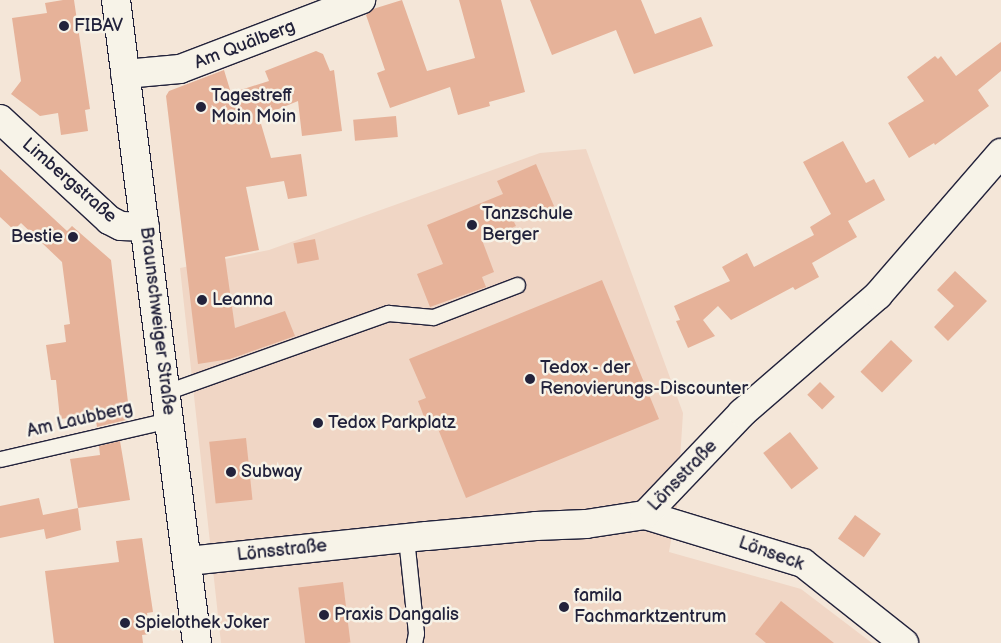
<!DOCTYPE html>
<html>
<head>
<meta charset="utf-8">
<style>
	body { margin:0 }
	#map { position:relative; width:1001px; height:643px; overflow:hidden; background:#f4e6d8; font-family:"Balsamiq Sans",sans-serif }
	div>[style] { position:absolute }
	.built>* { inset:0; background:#f0d6c5 }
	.building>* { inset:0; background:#e6b299; transform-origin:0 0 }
	.roads { filter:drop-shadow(1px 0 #22223b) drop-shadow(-1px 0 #22223b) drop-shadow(0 1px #22223b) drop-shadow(0 -1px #22223b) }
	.service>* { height:15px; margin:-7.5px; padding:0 7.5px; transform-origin:7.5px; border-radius:7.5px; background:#f7f3e8 }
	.minor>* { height:28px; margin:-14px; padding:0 14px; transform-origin:14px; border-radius:14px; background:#f7f3e8 }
	.tertiary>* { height:28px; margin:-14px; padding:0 14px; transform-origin:14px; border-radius:14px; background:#f7f3e8 }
	.dots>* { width:14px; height:14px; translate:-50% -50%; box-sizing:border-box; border:2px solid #f7f3e8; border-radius:50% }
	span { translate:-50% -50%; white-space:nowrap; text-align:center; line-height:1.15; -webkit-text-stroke:5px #f7f3e8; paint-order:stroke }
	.poi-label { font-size:18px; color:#22223b }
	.left { translate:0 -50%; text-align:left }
	.right { translate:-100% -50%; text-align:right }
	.street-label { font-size:18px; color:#22223b }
</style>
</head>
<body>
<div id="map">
	<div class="built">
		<i style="clip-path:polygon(586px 149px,683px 413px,677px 507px,669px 552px,801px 589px,872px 643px,221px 643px,180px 268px,269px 250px,540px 153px)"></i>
	</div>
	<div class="building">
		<i style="clip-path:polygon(63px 0,74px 0,90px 109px,85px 110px,88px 131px,61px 135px,58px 113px,40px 116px,11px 94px,21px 81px,12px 18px,47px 13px,45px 3px)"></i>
		<i style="clip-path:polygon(402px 0,427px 71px,475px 58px,459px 0,501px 0,525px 92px,489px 102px,490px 106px,458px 115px,450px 87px,390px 108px,377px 73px,385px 70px,366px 15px,373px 9px)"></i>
		<i style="clip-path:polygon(530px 0,641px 0,655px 34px,701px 17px,713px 46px,634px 74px,616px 30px,552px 55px)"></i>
		<i style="clip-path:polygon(1001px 42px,1001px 71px,978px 90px,989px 106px,935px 145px,934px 143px,909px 158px,888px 123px,924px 101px,907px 77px,935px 56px,938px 59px,941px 56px,956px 76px)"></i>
		<i style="clip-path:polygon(316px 51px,323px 54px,330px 71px,334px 70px,342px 131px,302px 136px,298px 101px,259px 117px,271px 158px,301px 154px,307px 196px,288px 199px,284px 181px,246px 187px,259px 250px,225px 257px,235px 328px,285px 311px,295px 336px,230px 359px,198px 364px,166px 96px,169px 91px,224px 70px,231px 93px,269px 81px,265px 71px)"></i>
		<i style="left:396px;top:116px;width:21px;height:43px;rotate:85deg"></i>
		<i style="clip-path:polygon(843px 141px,866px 183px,874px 179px,885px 200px,848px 221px,857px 237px,812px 263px,819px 277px,795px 290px,793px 287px,731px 320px,718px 306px,703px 320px,715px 336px,688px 348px,676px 321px,680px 320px,674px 306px,730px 281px,722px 267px,747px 253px,754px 267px,814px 235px,810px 227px,831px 214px,803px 162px)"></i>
		<i style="clip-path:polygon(536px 164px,554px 206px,514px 222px,516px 226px,482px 240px,494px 272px,482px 277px,486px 287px,430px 307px,417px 274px,443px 264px,427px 225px,503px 194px,497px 181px)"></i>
		<i style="clip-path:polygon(0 169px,67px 231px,72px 226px,111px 260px,130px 419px,97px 427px,95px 415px,60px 419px,56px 380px,51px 380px,46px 345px,66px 342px,64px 325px,70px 324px,62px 262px,21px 223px,14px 230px,0 217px)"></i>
		<i style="left:315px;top:239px;width:21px;height:22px;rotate:79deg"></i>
		<i style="clip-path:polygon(955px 271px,987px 301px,948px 341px,934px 327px,954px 306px,937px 290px)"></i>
		<i style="clip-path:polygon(602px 280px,659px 419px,466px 498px,434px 419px,426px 422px,418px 401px,426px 398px,409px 359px)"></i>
		<i style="left:891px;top:340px;width:30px;height:44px;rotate:44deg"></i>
		<i style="left:820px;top:382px;width:21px;height:18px;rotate:45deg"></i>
		<i style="left:790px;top:432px;width:46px;height:34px;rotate:52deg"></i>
		<i style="left:246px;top:438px;width:62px;height:37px;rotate:84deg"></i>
		<i style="clip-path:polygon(120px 441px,130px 500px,78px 508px,70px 459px,100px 455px,99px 446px)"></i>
		<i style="clip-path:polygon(39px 498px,43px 515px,78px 508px,81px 530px,46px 539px,44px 529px,0 538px,0 506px)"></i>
		<i style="left:855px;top:515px;width:32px;height:29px;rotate:36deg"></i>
		<i style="clip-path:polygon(142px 538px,153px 612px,147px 613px,150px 634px,142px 635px,143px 643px,54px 643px,45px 571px,119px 562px,116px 541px)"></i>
		<i style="left:343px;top:582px;width:61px;height:45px;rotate:83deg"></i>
		<i style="clip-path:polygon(781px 601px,834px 643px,766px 643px,755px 634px)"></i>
	</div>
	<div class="roads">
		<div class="service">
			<i style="left:166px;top:392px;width:236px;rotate:-19.6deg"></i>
			<i style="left:388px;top:313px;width:45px;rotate:5.1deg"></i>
			<i style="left:433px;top:317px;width:90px;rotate:-20.9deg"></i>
			<i style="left:0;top:459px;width:173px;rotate:-13deg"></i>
			<i style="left:406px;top:538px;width:96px;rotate:84deg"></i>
			<i style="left:416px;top:633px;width:10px;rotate:101deg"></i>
		</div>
		<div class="minor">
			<i style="left:125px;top:74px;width:55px;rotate:-5.2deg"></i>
			<i style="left:180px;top:69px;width:194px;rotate:-20.9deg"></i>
			<i style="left:0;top:119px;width:149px;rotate:42.8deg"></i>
			<i style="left:109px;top:220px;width:13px;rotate:27deg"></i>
			<i style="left:121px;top:226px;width:24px;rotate:2deg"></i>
			<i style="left:645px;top:515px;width:165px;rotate:16.9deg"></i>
			<i style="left:803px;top:563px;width:129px;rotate:38.4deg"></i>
			<i style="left:188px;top:561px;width:240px;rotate:-6deg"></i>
			<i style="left:427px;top:536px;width:109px;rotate:-5.2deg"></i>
			<i style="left:536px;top:526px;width:50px;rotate:-2.3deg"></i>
			<i style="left:586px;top:524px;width:60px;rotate:-8.7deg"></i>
			<i style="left:645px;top:515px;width:141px;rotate:-46.4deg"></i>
			<i style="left:742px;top:413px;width:180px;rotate:-40.9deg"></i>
			<i style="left:878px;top:295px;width:188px;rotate:-49.1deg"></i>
		</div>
		<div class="tertiary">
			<i style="left:116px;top:0;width:648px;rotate:82.82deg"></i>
		</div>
	</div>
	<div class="dots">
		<i style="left:64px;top:26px;background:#22223b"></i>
		<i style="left:201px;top:107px;background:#22223b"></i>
		<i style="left:472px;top:225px;background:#22223b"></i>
		<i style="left:73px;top:237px;background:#22223b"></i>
		<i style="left:202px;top:300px;background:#22223b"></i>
		<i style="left:530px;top:379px;background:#22223b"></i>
		<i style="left:318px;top:423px;background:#22223b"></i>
		<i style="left:231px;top:472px;background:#22223b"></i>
		<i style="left:564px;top:607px;background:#22223b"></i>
		<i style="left:324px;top:615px;background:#22223b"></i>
		<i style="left:125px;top:623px;background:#22223b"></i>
	</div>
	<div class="poi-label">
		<span class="left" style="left:74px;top:26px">FIBAV</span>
		<span class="left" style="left:211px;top:107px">Tagestreff<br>Moin Moin</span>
		<span class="left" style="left:482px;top:225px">Tanzschule<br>Berger</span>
		<span class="right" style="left:63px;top:237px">Bestie</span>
		<span class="left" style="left:212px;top:300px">Leanna</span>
		<span class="left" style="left:540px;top:379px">Tedox - der<br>Renovierungs-Discounter</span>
		<span class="left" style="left:328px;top:423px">Tedox Parkplatz</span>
		<span class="left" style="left:241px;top:472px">Subway</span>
		<span class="left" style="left:574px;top:607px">famila<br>Fachmarktzentrum</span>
		<span class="left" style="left:334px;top:615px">Praxis Dangalis</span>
		<span class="left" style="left:135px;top:623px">Spielothek Joker</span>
	</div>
	<div class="street-label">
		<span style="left:245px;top:45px;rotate:-21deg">Am Quälberg</span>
		<span style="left:69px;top:181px;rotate:41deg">Limbergstraße</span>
		<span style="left:157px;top:321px;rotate:83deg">Braunschweiger Straße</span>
		<span style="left:80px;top:420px;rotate:-13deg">Am Laubberg</span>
		<span style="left:683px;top:476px;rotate:-46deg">Lönsstraße</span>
		<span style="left:282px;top:551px;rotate:-6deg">Lönsstraße</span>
		<span style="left:771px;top:554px;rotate:20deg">Lönseck</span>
	</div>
</div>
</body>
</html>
